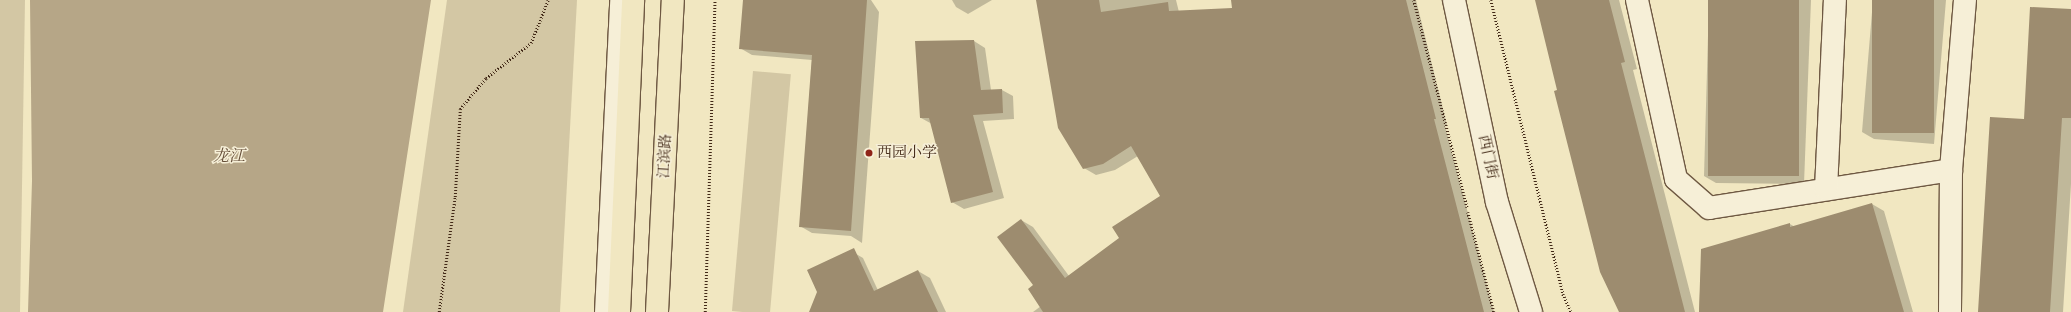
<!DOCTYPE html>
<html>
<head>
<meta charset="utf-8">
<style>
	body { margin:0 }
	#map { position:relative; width:2071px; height:312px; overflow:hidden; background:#f1e7c1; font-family:"IM FELL DW Pica","Noto Serif SC",serif }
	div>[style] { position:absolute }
	.green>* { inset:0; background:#d3c7a4; transform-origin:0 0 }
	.water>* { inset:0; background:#b6a687 }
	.shadow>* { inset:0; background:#0003 }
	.building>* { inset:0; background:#9d8c6f; transform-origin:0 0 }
	.path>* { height:2.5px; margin-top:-1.25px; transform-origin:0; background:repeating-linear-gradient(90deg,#422917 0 1px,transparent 0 3px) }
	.roads { filter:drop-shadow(1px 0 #6e5842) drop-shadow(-1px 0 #6e5842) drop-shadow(0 1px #6e5842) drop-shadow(0 -1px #6e5842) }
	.lane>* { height:15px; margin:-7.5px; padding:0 7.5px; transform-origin:7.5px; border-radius:7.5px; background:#f6efd7 }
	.street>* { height:22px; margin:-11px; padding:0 11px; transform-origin:11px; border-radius:11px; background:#f6efd7 }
	.secondary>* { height:22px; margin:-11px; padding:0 11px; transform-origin:11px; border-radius:11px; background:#f6efd7 }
	.primary>* { height:22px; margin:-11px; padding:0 11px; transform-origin:11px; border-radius:11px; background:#f1e7c1 }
	.dots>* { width:11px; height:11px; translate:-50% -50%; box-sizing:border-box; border:2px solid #f6efd7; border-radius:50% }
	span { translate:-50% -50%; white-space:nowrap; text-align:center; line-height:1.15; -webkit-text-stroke:3px #f6efd7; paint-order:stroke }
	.poi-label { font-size:15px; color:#422917 }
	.left { translate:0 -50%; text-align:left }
	.street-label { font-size:15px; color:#422917 }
	.water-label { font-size:16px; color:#654e39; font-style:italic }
</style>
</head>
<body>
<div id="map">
	<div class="green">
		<i style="clip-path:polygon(0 0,25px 0,20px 312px,0 312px)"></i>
		<i style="clip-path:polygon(447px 0,577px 0,560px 312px,403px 312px)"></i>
		<i style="left:753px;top:71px;width:38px;height:241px;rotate:5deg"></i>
	</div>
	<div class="water">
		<i style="clip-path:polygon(30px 0,431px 0,383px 312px,28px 312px,32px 181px)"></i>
	</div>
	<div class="shadow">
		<i style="clip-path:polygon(744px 0,871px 0,879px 12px,862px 243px,851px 236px,812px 233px,800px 226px,812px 60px,752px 55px,740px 48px)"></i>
		<i style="clip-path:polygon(952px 0,992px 0,968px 14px,956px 7px)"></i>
		<i style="clip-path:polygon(1037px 0,1176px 0,1179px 12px,1233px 9px,1232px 0,1416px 0,1447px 125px,1445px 126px,1494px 312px,1033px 312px,1041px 306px,1034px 286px,1021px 220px,1033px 227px,1069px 276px,1121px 238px,1162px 196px,1138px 156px,1115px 170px,1096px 175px,1084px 168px)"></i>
		<i style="clip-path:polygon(1536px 0,1619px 0,1637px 69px,1633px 70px,1695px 312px,1620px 312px,1559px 91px)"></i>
		<i style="clip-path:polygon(1709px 0,1811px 0,1804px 184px,1716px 183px,1704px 176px)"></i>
		<i style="clip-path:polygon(1873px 0,1946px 0,1934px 144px,1874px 139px,1862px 132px)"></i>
		<i style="clip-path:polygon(2071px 10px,2071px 184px,2063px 312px,1979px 312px,2025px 120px)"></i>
		<i style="clip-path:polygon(974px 41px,985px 48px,991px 90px,1002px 90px,1013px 96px,1014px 119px,983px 121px,1004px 198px,964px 209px,952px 202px,932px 124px,921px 118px)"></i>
		<i style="clip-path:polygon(1872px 204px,1884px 211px,1913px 312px,1699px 312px,1702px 250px,1790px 224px,1795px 227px)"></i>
		<i style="clip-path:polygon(851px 251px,863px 258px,888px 312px,810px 312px)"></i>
		<i style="clip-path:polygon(918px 271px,930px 278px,946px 312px,918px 312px)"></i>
	</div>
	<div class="building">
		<i style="clip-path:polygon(743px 0,867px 0,851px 231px,799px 227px,812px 55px,739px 49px)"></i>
		<i style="clip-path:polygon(1036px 0,1099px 0,1101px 12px,1168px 2px,1169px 11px,1232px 8px,1231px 0,1406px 0,1436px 119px,1434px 119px,1484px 312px,1043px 312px,1028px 289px,1033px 285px,997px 237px,1021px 219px,1065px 278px,1119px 238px,1112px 227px,1160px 196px,1131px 146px,1103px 164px,1083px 169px,1058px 128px)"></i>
		<i style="clip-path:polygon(1535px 0,1609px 0,1625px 62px,1621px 63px,1685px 312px,1619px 312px,1600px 272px,1554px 91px,1557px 90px)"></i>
		<i style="left:1708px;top:0;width:91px;height:176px"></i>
		<i style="left:1872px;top:0;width:62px;height:133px"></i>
		<i style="clip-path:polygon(2030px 7px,2071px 9px,2071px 118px,2062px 118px,2050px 312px,1978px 312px,1990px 117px,2024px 119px)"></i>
		<i style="clip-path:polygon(974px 40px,981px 90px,1002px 89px,1003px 113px,973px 115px,993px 192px,951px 203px,929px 118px,920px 118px,915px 41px)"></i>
		<i style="clip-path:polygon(1872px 203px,1904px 312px,1699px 312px,1701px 249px,1790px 223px,1790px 227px)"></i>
		<i style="clip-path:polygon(854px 248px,874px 291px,918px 270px,938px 312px,809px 312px,817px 292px,807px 270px)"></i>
	</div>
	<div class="path">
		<i style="left:1414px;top:0;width:214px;rotate:75.6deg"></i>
		<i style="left:1491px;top:0;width:303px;rotate:76.2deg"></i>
		<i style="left:1563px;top:294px;width:20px;rotate:66deg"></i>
		<i style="left:1468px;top:212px;width:103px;rotate:75.4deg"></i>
		<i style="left:439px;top:312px;width:116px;rotate:-82.1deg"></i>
		<i style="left:455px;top:197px;width:88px;rotate:-86.7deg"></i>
		<i style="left:460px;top:109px;width:40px;rotate:-50deg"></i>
		<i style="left:486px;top:78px;width:57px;rotate:-37.9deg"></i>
		<i style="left:531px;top:43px;width:46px;rotate:-68.4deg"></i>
		<i style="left:705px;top:312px;width:312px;rotate:-88.2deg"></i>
	</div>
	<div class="roads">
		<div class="lane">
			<i style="left:602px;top:312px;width:312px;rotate:-87.2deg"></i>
		</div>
		<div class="street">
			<i style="left:1637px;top:0;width:183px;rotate:77.7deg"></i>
			<i style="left:1676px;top:179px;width:44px;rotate:41.3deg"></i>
			<i style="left:1709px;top:208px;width:245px;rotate:-8.9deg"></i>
			<i style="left:1826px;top:189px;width:189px;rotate:-87.3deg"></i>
			<i style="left:1950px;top:312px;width:142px;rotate:-89.6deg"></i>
			<i style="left:1951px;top:170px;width:171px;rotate:-85.3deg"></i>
		</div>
		<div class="secondary">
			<i style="left:1454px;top:0;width:207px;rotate:78deg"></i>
			<i style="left:1497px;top:202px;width:115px;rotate:72.8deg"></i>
		</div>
		<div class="primary">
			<i style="left:619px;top:312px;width:312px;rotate:-87.4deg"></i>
			<i style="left:657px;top:312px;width:312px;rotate:-87.1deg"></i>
		</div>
	</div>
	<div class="dots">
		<i style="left:869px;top:153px;background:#8f2418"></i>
	</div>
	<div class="poi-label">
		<span class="left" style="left:877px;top:153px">西园小学</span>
	</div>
	<div class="street-label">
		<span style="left:665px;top:156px;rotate:-87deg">江滨路</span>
		<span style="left:1488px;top:157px;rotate:78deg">西门街</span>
	</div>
	<div class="water-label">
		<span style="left:229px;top:156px">龙江</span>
	</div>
</div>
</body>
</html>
